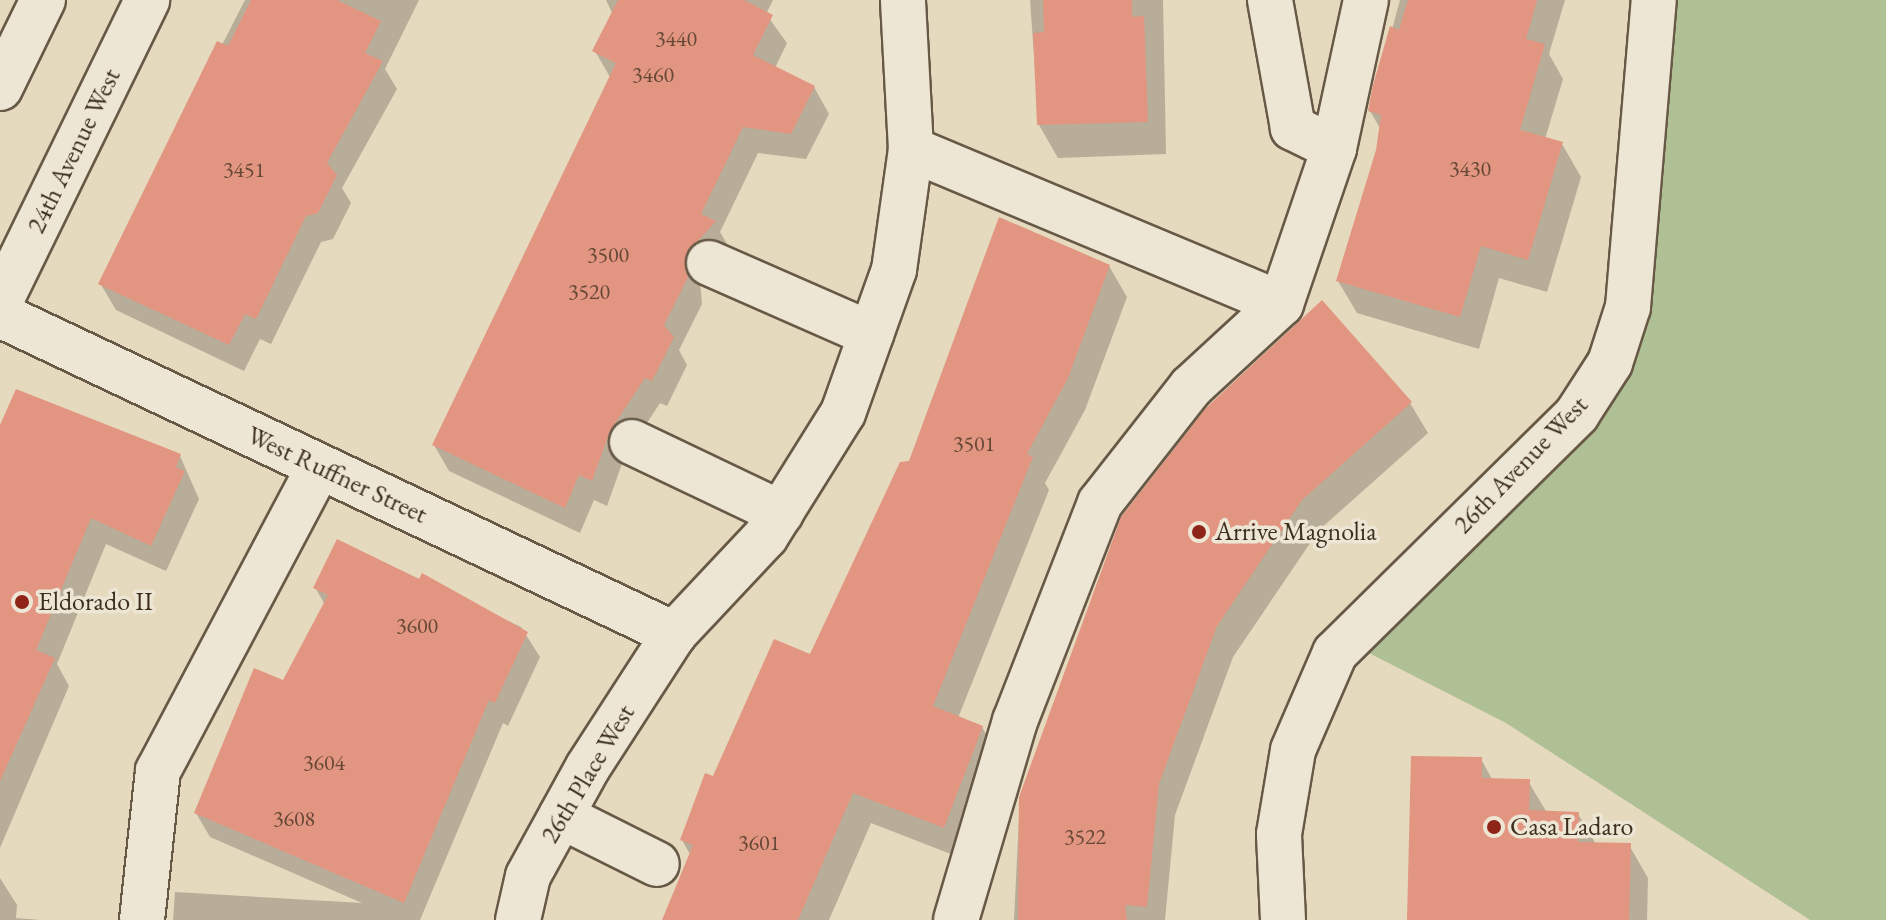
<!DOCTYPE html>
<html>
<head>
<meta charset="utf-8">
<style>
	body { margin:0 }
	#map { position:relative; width:1886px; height:920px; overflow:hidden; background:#e5d9be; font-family:"EB Garamond",serif }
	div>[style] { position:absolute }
	.green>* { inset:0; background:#b0c095 }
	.shadow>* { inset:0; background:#0003 }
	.building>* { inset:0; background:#e29580 }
	.roads { filter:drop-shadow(2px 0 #675946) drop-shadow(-2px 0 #675946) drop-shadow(0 2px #675946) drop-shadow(0 -2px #675946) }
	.minor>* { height:44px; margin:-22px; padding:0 22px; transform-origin:22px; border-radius:22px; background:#eee6d5 }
	.dots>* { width:22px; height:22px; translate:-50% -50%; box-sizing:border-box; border:4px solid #eee6d5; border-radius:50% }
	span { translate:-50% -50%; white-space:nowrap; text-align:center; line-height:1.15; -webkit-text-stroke:7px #eee6d5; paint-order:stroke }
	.number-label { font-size:22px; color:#664836 }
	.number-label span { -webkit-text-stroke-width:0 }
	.street-label { font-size:26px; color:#3d2e1e }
	.poi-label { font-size:26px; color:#3d2e1e }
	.left { translate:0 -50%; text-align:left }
</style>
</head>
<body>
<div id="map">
	<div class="green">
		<i style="clip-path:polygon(1656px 0,1886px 0,1886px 920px,1810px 920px,1506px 723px,1363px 650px,1560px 406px,1612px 302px)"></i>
	</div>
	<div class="shadow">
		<i style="clip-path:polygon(245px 0,419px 0,385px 69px,397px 89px,342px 188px,351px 203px,333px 239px,321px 242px,271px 344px,260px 339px,244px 371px,116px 310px,100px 283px)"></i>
		<i style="clip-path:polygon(606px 0,773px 0,766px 14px,787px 43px,775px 68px,814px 87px,829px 114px,806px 159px,758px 153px,720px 232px,730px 249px,700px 281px,702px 304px,679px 350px,687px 365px,667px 406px,660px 403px,624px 458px,607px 506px,594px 500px,580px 533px,449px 471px,434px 445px,610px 77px,595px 51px,613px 15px)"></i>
		<i style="clip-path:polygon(1030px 0,1163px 0,1166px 154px,1058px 158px,1039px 125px)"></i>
		<i style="clip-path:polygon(1400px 0,1565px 0,1549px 54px,1563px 79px,1545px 139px,1562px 144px,1581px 177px,1547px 292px,1499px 278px,1479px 349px,1357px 313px,1338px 281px,1378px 150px,1381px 130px,1370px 111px)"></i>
		<i style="clip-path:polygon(1109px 266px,1127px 297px,1085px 410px,1045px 483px,1049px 490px,958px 718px,982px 727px,1000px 758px,961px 858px,871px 823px,829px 920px,664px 920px,691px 856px,682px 840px,714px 779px,811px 656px,910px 463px)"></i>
		<i style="clip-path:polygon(1410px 403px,1428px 433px,1319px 530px,1233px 657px,1175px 815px,1165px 920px,1014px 920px,1020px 797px,1123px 518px)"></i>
		<i style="clip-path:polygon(0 426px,180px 456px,199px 499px,166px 571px,106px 544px,57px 664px,69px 686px,0 848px)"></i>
		<i style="clip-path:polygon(338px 541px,521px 627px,540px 657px,508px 726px,503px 723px,420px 920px,173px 920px,175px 892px,362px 903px,210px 837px,196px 813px,284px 683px,325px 605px,315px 587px)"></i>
		<i style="clip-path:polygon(1481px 759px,1493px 781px,1528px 781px,1547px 813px,1578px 814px,1596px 844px,1629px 845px,1648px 878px,1647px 920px,1409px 920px)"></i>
		<i style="clip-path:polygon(0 878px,17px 905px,16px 918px,40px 920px,0 920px)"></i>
	</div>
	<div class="building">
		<i style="clip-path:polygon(251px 0,337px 0,381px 21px,365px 53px,383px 61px,327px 163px,337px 175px,318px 213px,306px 216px,256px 319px,245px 314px,229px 345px,98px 284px,217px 41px,228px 46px)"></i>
		<i style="clip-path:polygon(618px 0,744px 0,773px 15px,753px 55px,815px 86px,791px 134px,743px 127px,701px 214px,716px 221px,686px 254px,688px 277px,664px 325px,674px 337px,652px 381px,645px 378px,610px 431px,592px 481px,579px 475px,565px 508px,432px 445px,616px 63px,592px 51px)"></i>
		<i style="clip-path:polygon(1043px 0,1132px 0,1132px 17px,1144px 16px,1148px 122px,1037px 125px,1033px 33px,1044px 32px)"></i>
		<i style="clip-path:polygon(1408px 0,1537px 0,1526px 39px,1545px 44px,1520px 130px,1563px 142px,1528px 260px,1481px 246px,1460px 317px,1336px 281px,1376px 150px,1381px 115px,1368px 111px,1373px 85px,1390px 26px,1399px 30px)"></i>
		<i style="clip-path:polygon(999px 217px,1110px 265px,1068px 378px,1027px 454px,1033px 457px,933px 706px,983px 726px,944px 828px,853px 793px,798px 920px,662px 920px,693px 845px,680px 840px,705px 773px,713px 776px,774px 639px,810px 654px,900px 462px,909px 461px)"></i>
		<i style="clip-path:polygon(1322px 300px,1412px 402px,1302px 500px,1217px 626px,1159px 784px,1147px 907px,1125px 905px,1127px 920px,1018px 920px,1019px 797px,1121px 517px,1206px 408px)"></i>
		<i style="clip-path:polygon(16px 389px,181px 454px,176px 467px,185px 471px,151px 546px,91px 518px,36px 650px,55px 658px,0 781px,0 425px)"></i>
		<i style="clip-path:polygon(337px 539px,419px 579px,422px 573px,528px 632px,495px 703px,489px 700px,404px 903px,194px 813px,254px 668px,283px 680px,328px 595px,313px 588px)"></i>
		<i style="clip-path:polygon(1411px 756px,1482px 757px,1482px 778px,1530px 779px,1529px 810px,1579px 812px,1578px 842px,1631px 843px,1629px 920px,1407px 920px)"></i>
	</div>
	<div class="roads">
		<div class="minor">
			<i style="left:0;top:88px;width:98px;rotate:-64deg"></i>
			<i style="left:1334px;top:148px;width:151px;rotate:-77.8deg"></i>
			<i style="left:911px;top:149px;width:401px;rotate:22.7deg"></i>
			<i style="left:709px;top:263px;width:177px;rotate:23.7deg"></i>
			<i style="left:0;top:302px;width:336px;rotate:-64deg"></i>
			<i style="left:0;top:315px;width:746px;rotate:25.33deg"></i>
			<i style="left:632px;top:442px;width:165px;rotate:25.5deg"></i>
			<i style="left:561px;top:816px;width:107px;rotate:26.6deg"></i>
			<i style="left:142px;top:920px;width:150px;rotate:-83.9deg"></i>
			<i style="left:158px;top:771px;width:344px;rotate:-62.1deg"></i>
			<i style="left:518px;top:920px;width:45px;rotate:-77.2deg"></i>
			<i style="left:528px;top:876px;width:124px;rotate:-61.2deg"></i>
			<i style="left:588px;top:767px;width:158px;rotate:-57.1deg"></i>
			<i style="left:674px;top:634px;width:134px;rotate:-46.8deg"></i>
			<i style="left:766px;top:536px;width:145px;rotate:-58deg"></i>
			<i style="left:843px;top:413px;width:152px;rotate:-70.4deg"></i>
			<i style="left:894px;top:270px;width:122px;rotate:-82deg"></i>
			<i style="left:911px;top:149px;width:149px;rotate:-93.1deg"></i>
			<i style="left:956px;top:920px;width:208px;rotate:-73.5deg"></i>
			<i style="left:1015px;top:721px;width:234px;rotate:-68.7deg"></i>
			<i style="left:1100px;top:503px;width:147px;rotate:-51.9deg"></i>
			<i style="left:1191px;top:387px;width:122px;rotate:-42.7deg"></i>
			<i style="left:1281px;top:304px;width:165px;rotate:-71.2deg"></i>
			<i style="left:1334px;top:148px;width:46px;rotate:-154deg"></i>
			<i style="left:1293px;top:128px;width:130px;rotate:-100.2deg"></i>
			<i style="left:1283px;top:920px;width:86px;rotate:-92.7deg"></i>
			<i style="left:1279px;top:834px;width:85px;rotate:-80.5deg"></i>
			<i style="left:1293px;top:750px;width:106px;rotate:-66.6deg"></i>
			<i style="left:1335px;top:653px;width:340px;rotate:-44.6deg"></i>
			<i style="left:1577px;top:414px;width:61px;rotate:-57.1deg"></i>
			<i style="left:1610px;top:363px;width:59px;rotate:-72.2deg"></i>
			<i style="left:1628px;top:307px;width:308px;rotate:-85.2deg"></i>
		</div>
	</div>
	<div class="dots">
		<i style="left:1199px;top:532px;background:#8f2418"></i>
		<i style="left:22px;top:602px;background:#8f2418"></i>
		<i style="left:1494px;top:827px;background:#8f2418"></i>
	</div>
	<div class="number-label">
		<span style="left:676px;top:39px">3440</span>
		<span style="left:653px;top:75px">3460</span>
		<span style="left:1470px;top:169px">3430</span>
		<span style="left:244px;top:170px">3451</span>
		<span style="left:608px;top:255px">3500</span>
		<span style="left:589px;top:292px">3520</span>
		<span style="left:974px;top:444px">3501</span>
		<span style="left:417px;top:626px">3600</span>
		<span style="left:324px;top:763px">3604</span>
		<span style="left:294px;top:819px">3608</span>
		<span style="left:1085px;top:837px">3522</span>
		<span style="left:759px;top:843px">3601</span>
	</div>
	<div class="street-label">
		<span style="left:74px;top:151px;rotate:-64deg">24th Avenue West</span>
		<span style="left:1521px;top:465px;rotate:-46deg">26th Avenue West</span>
		<span style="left:337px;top:475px;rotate:25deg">West Ruffner Street</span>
		<span style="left:588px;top:774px;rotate:-59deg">26th Place West</span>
	</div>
	<div class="poi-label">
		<span class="left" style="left:1215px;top:532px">Arrive Magnolia</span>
		<span class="left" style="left:38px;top:602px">Eldorado II</span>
		<span class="left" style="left:1510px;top:827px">Casa Ladaro</span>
	</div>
</div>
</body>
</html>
